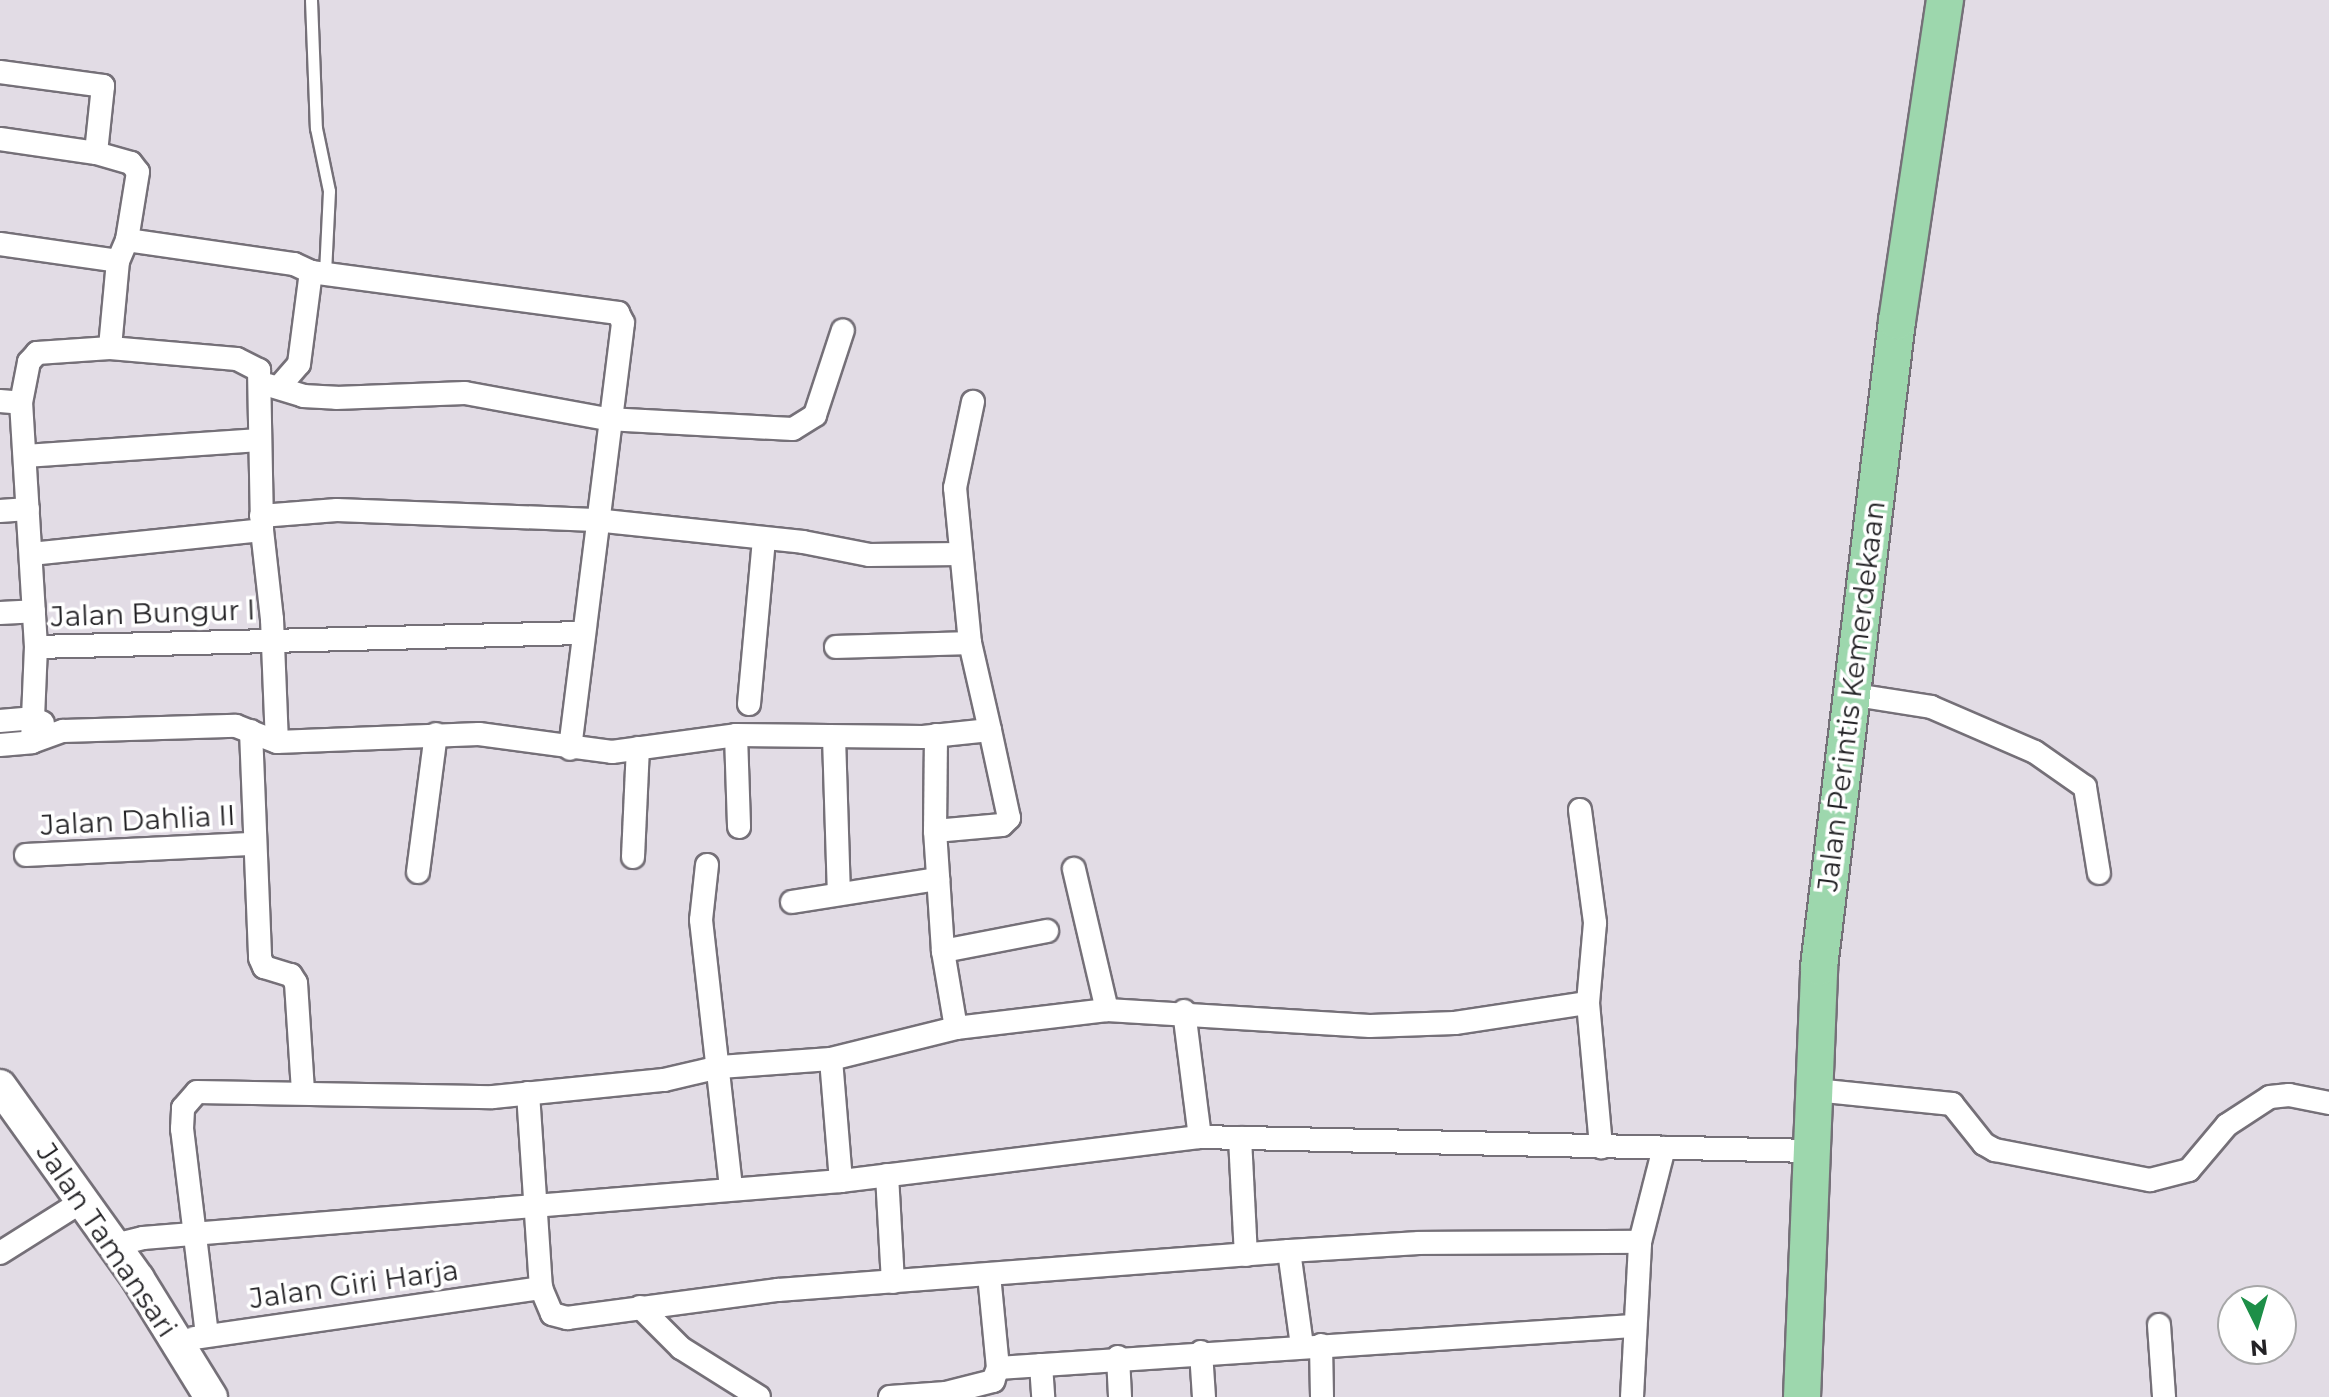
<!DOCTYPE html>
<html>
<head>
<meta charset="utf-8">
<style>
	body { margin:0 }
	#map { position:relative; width:2329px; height:1397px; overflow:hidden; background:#e2dce5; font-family:Montserrat,sans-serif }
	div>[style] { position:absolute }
	.roads { filter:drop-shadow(2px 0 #757078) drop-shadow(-2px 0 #757078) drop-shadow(0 2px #757078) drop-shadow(0 -2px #757078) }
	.lane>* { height:11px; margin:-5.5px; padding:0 5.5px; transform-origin:5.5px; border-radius:5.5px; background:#fff }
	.street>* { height:22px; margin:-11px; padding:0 11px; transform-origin:11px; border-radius:11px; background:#fff }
	.secondary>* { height:32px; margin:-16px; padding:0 16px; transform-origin:16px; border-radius:16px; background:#fff }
	.primary>* { height:36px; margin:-18px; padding:0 18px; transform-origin:18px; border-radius:18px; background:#9dd7ad }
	span { translate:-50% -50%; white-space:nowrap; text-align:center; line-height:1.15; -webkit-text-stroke:7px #fff; paint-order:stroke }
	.street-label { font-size:28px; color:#232225 }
	.north { position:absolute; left:2217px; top:1285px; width:80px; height:80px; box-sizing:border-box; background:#fff; border:2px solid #a7a7a8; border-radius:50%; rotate:175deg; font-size:22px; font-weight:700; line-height:32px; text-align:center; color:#232225 }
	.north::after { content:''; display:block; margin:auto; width:28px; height:36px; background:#1d8f48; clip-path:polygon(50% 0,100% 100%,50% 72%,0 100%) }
</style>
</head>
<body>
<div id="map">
	<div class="roads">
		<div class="lane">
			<i style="left:311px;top:0;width:128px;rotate:87.8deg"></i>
			<i style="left:316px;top:128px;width:64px;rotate:78.3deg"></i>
			<i style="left:329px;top:191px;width:81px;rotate:92.8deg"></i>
		</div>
		<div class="street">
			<i style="left:0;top:72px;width:104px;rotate:7.7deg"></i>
			<i style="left:103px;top:86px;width:67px;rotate:96deg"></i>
			<i style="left:0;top:139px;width:97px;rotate:8.3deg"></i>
			<i style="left:96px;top:153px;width:36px;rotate:16deg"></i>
			<i style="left:131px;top:163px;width:11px;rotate:52deg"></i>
			<i style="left:138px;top:172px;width:69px;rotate:99.2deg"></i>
			<i style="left:127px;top:240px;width:23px;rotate:113deg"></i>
			<i style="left:118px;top:261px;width:87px;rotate:95.3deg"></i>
			<i style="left:127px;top:240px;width:169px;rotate:8.2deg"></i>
			<i style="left:294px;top:264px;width:19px;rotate:25deg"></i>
			<i style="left:0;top:244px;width:119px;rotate:8.2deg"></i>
			<i style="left:268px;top:385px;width:37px;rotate:17deg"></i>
			<i style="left:303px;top:396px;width:33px;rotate:3deg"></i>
			<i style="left:336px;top:398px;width:129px;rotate:-2.2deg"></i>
			<i style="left:465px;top:393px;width:144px;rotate:10.4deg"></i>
			<i style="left:607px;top:419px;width:186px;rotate:3.1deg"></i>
			<i style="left:793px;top:429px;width:26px;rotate:-32deg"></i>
			<i style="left:815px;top:415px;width:89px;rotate:-71.8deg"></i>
			<i style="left:279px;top:387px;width:30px;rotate:-49deg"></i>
			<i style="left:299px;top:364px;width:93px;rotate:-82.6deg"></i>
			<i style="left:311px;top:272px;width:310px;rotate:7.6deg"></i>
			<i style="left:618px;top:313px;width:11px;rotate:63deg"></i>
			<i style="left:623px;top:323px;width:429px;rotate:97.1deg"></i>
			<i style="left:0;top:401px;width:21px;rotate:5deg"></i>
			<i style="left:25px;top:456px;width:235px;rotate:-3.9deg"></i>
			<i style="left:0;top:511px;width:28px;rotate:-4deg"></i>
			<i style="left:261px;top:516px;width:76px;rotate:-4.5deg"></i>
			<i style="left:337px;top:510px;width:258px;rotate:2.2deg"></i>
			<i style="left:595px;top:520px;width:209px;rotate:6deg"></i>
			<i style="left:803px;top:542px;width:67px;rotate:11.1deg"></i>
			<i style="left:869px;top:555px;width:92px;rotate:-0.6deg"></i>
			<i style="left:31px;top:554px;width:232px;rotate:-5.9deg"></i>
			<i style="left:0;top:613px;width:34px;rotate:-3deg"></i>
			<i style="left:36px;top:647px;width:547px;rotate:-1.47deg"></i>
			<i style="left:836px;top:647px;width:134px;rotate:-1.7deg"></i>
			<i style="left:1849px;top:694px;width:83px;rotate:9deg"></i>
			<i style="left:1931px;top:707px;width:113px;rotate:23.4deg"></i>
			<i style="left:2035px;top:752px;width:61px;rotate:35deg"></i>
			<i style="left:2085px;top:787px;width:87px;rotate:80.8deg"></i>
			<i style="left:749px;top:704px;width:165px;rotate:-84.8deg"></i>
			<i style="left:0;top:721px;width:32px;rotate:-5deg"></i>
			<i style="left:32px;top:718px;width:12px;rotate:24deg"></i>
			<i style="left:251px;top:731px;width:227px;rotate:87.7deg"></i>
			<i style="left:260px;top:958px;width:10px;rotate:66deg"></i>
			<i style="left:264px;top:967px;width:28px;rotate:17deg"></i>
			<i style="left:291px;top:975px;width:9px;rotate:58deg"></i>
			<i style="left:296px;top:983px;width:108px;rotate:86.3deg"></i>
			<i style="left:736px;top:735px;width:92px;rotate:88.1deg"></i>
			<i style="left:834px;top:737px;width:156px;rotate:88.2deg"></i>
			<i style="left:32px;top:742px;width:95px;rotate:-87.6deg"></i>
			<i style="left:36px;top:647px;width:244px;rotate:-93.5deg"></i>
			<i style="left:21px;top:403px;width:42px;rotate:-79deg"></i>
			<i style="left:29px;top:362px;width:12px;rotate:-48deg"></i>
			<i style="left:37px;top:353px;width:73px;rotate:-3.9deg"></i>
			<i style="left:110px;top:348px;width:127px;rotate:5deg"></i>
			<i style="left:237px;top:359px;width:25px;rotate:27deg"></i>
			<i style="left:259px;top:370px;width:160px;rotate:88.9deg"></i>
			<i style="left:262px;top:530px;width:90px;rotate:83.6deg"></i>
			<i style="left:272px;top:619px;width:123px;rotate:87.7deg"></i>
			<i style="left:0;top:745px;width:32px;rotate:-5deg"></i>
			<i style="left:32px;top:742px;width:33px;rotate:-20deg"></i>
			<i style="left:63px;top:731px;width:173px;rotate:-1.7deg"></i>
			<i style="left:236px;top:726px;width:44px;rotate:21.3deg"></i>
			<i style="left:277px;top:742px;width:202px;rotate:-2.3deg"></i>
			<i style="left:479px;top:734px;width:134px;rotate:7.7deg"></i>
			<i style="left:612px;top:752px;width:125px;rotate:-7.8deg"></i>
			<i style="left:736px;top:735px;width:187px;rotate:0.6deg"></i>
			<i style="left:923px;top:737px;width:67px;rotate:-6deg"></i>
			<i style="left:990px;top:730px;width:89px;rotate:-102.9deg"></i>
			<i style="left:970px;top:643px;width:156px;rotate:-95.5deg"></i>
			<i style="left:955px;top:488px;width:88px;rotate:-78.2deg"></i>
			<i style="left:1580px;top:810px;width:114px;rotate:82.4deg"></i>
			<i style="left:1595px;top:923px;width:80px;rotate:95deg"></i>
			<i style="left:1588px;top:1003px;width:145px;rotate:84.8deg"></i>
			<i style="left:935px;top:831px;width:96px;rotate:-89.4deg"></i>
			<i style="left:26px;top:855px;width:228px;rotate:-2.8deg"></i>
			<i style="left:633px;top:857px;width:109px;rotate:-87.4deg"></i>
			<i style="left:707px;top:865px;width:55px;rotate:96.2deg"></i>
			<i style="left:701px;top:920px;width:270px;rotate:83.6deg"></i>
			<i style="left:418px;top:872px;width:139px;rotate:-82.6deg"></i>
			<i style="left:792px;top:902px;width:148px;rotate:-9deg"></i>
			<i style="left:943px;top:951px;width:106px;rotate:-10.9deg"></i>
			<i style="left:1107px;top:1010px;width:263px;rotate:3.5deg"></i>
			<i style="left:1370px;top:1026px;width:85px;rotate:-2deg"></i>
			<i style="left:1455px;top:1023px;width:134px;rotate:-8.6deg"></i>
			<i style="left:1184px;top:1011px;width:127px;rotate:82.8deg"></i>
			<i style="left:956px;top:1028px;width:152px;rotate:-6.8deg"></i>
			<i style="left:1107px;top:1010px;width:145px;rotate:-103.2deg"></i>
			<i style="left:1815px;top:1090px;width:138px;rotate:5.8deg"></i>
			<i style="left:1952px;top:1104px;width:51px;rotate:51.3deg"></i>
			<i style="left:1984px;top:1144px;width:13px;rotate:29deg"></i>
			<i style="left:1995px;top:1150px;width:158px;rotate:11deg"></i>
			<i style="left:2150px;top:1180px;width:40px;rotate:-14.4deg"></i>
			<i style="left:2189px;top:1170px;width:59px;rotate:-49.8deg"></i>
			<i style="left:2227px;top:1125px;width:51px;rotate:-33.1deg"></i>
			<i style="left:2270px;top:1097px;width:19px;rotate:-6deg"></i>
			<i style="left:2289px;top:1095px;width:41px;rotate:11.3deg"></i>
			<i style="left:528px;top:1093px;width:195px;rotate:86.2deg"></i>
			<i style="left:541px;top:1288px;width:28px;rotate:67deg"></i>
			<i style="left:552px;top:1314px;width:16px;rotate:15deg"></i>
			<i style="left:567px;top:1318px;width:213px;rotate:-7.6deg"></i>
			<i style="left:778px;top:1290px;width:512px;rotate:-4.36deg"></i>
			<i style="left:1289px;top:1251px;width:130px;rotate:-3.5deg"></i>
			<i style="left:1419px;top:1243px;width:221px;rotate:-0.3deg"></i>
			<i style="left:1640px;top:1242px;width:97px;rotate:-75.7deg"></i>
			<i style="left:1240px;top:1138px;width:117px;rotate:87.1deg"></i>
			<i style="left:887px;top:1175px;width:107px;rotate:86.8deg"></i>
			<i style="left:841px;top:1181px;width:122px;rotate:-94.7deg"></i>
			<i style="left:831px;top:1059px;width:129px;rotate:-13.9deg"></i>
			<i style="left:956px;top:1028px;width:78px;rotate:-99.6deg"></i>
			<i style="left:943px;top:951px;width:120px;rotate:-93.8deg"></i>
			<i style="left:935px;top:831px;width:67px;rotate:-5.1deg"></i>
			<i style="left:1002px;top:825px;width:10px;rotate:-45deg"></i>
			<i style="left:1009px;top:818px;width:90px;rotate:-102.2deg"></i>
			<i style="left:115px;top:1245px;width:29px;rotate:-14deg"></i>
			<i style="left:143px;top:1238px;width:700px;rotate:-4.67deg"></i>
			<i style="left:841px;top:1181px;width:362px;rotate:-7deg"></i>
			<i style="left:1200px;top:1137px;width:614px;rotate:1.31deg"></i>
			<i style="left:1289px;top:1251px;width:96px;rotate:82.2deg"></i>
			<i style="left:0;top:1253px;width:99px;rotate:-32.2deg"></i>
			<i style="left:640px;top:1307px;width:58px;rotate:45deg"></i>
			<i style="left:681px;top:1348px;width:92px;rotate:32.1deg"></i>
			<i style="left:2159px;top:1325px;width:72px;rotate:86deg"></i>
			<i style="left:207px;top:1335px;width:208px;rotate:-96.9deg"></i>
			<i style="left:182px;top:1129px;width:21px;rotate:-87deg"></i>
			<i style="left:183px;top:1108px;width:21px;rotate:-49deg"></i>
			<i style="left:197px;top:1092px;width:296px;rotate:1deg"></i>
			<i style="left:493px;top:1097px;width:172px;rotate:-5.7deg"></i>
			<i style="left:664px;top:1080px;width:57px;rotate:-13.1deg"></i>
			<i style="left:720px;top:1067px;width:111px;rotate:-4.1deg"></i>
			<i style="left:194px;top:1338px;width:351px;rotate:-8.2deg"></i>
			<i style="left:1321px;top:1345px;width:52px;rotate:88.9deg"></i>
			<i style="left:1201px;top:1352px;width:45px;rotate:86.2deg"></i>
			<i style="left:1118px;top:1357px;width:40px;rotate:87.1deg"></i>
			<i style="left:1041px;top:1365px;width:32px;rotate:86deg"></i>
			<i style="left:998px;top:1368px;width:636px;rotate:-3.78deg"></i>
			<i style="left:890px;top:1397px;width:56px;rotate:-4.1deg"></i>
			<i style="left:946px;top:1393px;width:49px;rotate:-14.3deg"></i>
			<i style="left:993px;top:1381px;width:14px;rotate:-69deg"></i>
			<i style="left:998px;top:1368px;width:93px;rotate:-95.5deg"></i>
			<i style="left:1632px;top:1397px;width:155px;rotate:-87deg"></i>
		</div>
		<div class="secondary">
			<i style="left:0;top:1086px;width:237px;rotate:54.4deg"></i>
			<i style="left:138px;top:1279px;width:139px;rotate:58.3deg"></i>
		</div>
		<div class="primary">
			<i style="left:1802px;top:1397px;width:430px;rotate:-87.7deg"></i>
			<i style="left:1819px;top:967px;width:651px;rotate:-83.12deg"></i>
			<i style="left:1897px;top:321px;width:325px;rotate:-81.5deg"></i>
		</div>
	</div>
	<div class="street-label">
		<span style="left:153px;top:613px;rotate:-2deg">Jalan Bungur I</span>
		<span style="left:1851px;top:696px;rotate:-83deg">Jalan Perintis Kemerdekaan</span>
		<span style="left:138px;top:820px;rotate:-3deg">Jalan Dahlia II</span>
		<span style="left:107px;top:1240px;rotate:56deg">Jalan Tamansari</span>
		<span style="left:354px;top:1284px;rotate:-8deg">Jalan Giri Harja</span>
	</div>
	<div class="north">N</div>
</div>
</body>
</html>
